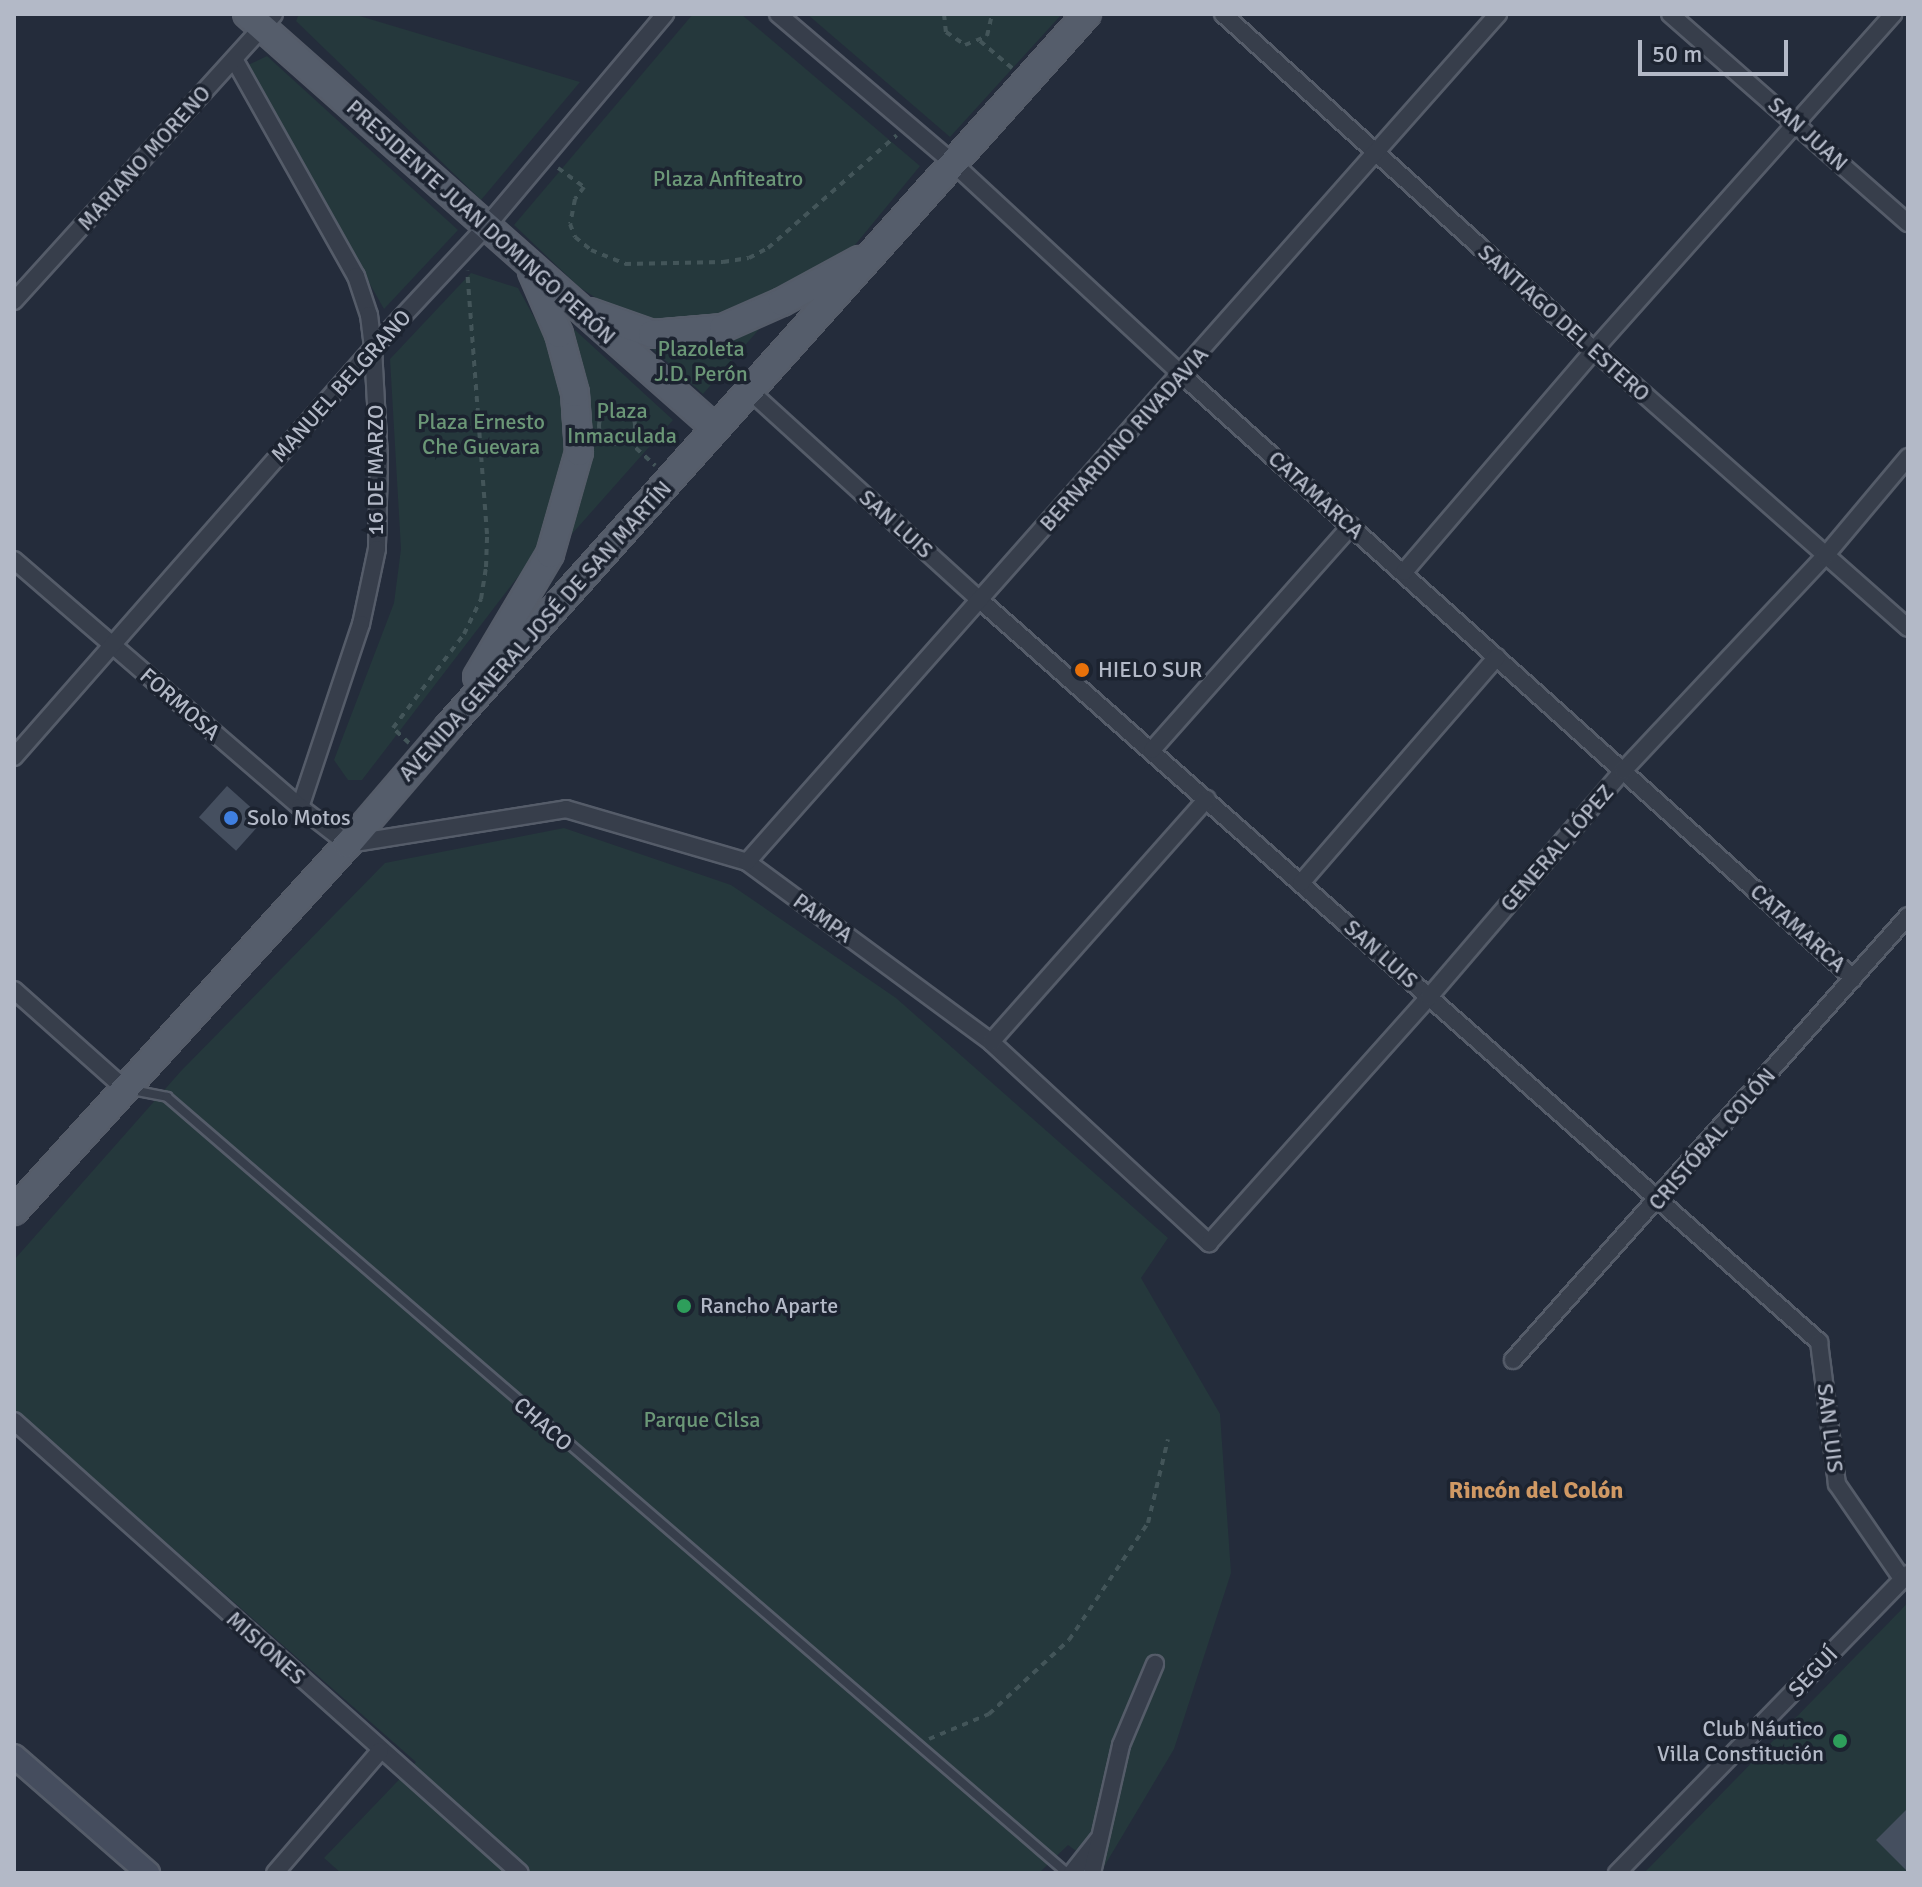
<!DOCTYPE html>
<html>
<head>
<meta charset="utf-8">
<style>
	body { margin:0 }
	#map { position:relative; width:1922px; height:1887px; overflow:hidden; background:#242c3b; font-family:Signika,sans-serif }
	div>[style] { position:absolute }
	.green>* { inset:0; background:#25383c }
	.building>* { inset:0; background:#454f5f; transform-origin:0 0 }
	.path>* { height:4px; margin-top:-2px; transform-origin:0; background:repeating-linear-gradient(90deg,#435559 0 6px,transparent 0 12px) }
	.path>.ring { margin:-2px; padding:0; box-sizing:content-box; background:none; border:4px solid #435559; border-radius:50% }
	.roads { filter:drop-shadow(2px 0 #555c69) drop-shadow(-2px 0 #555c69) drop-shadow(0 2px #555c69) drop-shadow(0 -2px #555c69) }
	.service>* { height:8px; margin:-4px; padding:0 4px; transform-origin:4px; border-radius:4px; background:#373e4b }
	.minor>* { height:16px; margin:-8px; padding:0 8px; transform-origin:8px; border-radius:8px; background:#373e4b }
	.secondary>* { height:22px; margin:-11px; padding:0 11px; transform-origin:11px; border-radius:11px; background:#454d5e }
	.primary>* { height:26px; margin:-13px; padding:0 13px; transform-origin:13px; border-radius:13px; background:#555d6b }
	.dots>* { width:22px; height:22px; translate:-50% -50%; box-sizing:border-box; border:4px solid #1c2330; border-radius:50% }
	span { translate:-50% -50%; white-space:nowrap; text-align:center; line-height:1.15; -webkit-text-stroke:7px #1c2330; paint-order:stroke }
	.street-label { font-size:22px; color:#b3b9c7 }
	.park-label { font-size:22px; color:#6b9777 }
	.poi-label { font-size:22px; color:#b3b9c7 }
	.left { translate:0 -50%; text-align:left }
	.right { translate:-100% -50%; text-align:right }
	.neighbourhood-label { font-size:24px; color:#d09964; font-weight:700 }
	.frame { position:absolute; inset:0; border:16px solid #b3b9c7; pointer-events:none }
	.scale { position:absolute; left:1638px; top:40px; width:150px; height:36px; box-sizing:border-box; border:4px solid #b3b9c7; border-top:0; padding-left:10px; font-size:24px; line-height:28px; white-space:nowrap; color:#b3b9c7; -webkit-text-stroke:6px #1c2330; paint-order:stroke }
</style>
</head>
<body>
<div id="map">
	<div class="green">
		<i style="clip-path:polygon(299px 14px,353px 14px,580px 82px,481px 200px,296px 21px)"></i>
		<i style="clip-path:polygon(693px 14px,741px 14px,920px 166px,832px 273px,782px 302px,652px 334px,579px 287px,514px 225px)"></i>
		<i style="clip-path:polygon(807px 14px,1062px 14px,950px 137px)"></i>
		<i style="clip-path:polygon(267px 56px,458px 230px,384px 309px,246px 66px)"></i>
		<i style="clip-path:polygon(471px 273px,518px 288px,551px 348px,568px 435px,561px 479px,553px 514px,530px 561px,362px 780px,348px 780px,334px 760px,394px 603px,401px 549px,390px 359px)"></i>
		<i style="clip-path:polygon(563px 319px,673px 420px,563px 544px,587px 466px)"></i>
		<i style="clip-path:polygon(767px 320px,703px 394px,637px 335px)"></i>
		<i style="clip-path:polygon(564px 828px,731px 885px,896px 998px,1168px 1238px,1141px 1278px,1220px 1414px,1231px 1573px,1174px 1749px,1102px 1870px,1068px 1845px,1039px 1873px,341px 1873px,324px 1858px,416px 1762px,14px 1409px,14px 1260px,181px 1071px,385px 863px)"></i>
		<i style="clip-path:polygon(1908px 1602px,1908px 1873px,1644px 1873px,1901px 1610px)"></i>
	</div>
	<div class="building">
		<i style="left:227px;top:786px;width:50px;height:42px;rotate:42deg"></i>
		<i style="clip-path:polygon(1908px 1808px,1908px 1872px,1876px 1840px)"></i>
	</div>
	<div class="path">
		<i style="left:944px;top:14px;width:18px;rotate:84deg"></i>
		<i style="left:946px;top:32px;width:23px;rotate:34deg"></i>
		<i style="left:965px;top:45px;width:24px;rotate:-22deg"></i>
		<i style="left:987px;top:36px;width:23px;rotate:-77deg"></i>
		<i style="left:980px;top:41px;width:42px;rotate:40.2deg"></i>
		<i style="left:558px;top:168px;width:32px;rotate:36deg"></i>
		<i style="left:584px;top:187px;width:15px;rotate:127deg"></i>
		<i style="left:575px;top:199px;width:25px;rotate:101deg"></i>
		<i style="left:570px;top:224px;width:14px;rotate:69deg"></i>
		<i style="left:575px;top:237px;width:21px;rotate:39deg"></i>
		<i style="left:591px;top:250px;width:37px;rotate:22deg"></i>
		<i style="left:625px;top:264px;width:98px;rotate:-1.2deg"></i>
		<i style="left:723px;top:262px;width:26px;rotate:-9deg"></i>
		<i style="left:749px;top:258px;width:21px;rotate:-28deg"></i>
		<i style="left:768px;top:248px;width:171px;rotate:-41.2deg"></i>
		<i class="ring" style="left:599px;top:408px;width:32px;height:32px"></i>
		<i style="left:627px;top:440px;width:38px;rotate:42deg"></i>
		<i style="left:409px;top:743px;width:22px;rotate:-137deg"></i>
		<i style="left:393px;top:728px;width:118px;rotate:-52.9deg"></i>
		<i style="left:464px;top:634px;width:39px;rotate:-64deg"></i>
		<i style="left:481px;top:599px;width:32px;rotate:-81deg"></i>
		<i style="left:486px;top:567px;width:33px;rotate:-88deg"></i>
		<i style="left:487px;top:534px;width:264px;rotate:-94.3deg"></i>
		<i style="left:929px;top:1739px;width:65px;rotate:-22.6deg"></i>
		<i style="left:989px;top:1714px;width:109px;rotate:-42.8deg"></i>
		<i style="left:1069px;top:1640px;width:141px;rotate:-56deg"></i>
		<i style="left:1148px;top:1523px;width:86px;rotate:-76.6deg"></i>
	</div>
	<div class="roads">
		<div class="service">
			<i style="left:132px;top:1090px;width:36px;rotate:11deg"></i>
			<i style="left:167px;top:1097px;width:1188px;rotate:40.77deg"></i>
		</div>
		<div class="minor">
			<i style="left:778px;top:14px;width:230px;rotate:40.4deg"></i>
			<i style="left:953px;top:163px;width:311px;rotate:42.8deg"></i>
			<i style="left:1181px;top:374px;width:904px;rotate:41.95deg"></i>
			<i style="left:1223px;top:14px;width:501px;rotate:42.17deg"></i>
			<i style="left:1594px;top:350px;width:419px;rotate:41.5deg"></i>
			<i style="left:1670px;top:14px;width:317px;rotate:41.3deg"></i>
			<i style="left:234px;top:59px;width:249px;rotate:60.7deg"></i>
			<i style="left:356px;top:276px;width:41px;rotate:71.6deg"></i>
			<i style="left:369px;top:315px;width:33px;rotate:83deg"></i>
			<i style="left:373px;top:348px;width:110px;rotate:86.9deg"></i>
			<i style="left:379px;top:458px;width:91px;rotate:91.3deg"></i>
			<i style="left:377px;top:549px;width:77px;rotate:102deg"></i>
			<i style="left:361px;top:624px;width:193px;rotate:108.4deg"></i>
			<i style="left:14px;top:301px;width:387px;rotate:-47.8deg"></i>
			<i style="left:751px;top:392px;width:311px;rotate:42.3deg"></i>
			<i style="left:981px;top:601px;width:1119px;rotate:41.48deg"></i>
			<i style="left:1819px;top:1342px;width:143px;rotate:82.8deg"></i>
			<i style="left:1837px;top:1484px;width:116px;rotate:55.5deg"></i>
			<i style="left:14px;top:560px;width:378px;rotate:40.8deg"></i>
			<i style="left:300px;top:807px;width:61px;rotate:37.6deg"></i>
			<i style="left:348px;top:844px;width:221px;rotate:-9.1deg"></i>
			<i style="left:566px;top:809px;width:189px;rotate:16.3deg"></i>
			<i style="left:747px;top:862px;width:303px;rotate:36.4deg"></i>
			<i style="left:991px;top:1042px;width:297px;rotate:42.7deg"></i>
			<i style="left:1209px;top:1243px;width:330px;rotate:-48.2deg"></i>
			<i style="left:1429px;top:997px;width:298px;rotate:-49.4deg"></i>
			<i style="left:1623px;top:771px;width:295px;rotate:-46.8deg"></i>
			<i style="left:1825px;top:556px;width:129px;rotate:-50deg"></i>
			<i style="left:1404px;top:572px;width:292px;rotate:-49.4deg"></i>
			<i style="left:1594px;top:350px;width:450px;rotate:-48.3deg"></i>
			<i style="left:1152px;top:750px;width:300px;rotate:-48.4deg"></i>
			<i style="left:14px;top:757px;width:544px;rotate:-48.72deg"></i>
			<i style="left:373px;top:348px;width:164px;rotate:-47deg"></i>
			<i style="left:485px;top:228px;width:280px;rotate:-49.9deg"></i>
			<i style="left:747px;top:862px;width:1133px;rotate:-48.47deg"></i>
			<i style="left:1301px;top:883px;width:299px;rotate:-49.1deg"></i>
			<i style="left:14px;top:990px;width:147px;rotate:41.7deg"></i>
			<i style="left:991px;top:1042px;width:325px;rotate:-48.4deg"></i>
			<i style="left:1513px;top:1360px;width:594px;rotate:-48.34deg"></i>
			<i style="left:14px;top:1421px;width:678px;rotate:41.77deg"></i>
			<i style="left:275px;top:1873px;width:161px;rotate:-49.3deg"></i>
			<i style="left:1072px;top:1873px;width:42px;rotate:-51.8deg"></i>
			<i style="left:1092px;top:1873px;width:131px;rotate:-77.2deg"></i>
			<i style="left:1121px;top:1745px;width:88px;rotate:-67.2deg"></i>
			<i style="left:1617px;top:1873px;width:417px;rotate:-45.8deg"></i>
		</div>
		<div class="secondary">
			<i style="left:14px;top:1756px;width:178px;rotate:41.1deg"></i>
		</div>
		<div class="primary">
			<i style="left:247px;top:14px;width:625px;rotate:41.5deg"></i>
			<i style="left:590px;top:312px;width:66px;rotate:19.5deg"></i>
			<i style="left:652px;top:334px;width:71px;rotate:-4.8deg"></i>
			<i style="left:723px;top:328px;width:64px;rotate:-23.8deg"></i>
			<i style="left:782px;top:302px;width:88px;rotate:-28.6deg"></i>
			<i style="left:477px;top:677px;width:143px;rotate:-59.3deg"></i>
			<i style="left:550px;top:554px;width:106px;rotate:-74.1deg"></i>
			<i style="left:579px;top:452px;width:59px;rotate:-93.9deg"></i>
			<i style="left:575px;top:393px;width:61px;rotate:-105.2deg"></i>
			<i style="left:559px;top:334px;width:68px;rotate:-113.5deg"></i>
			<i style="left:14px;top:1211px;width:496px;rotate:-47.7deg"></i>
			<i style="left:348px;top:844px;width:155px;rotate:-49.4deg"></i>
			<i style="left:449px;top:726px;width:956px;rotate:-48.14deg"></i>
		</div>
	</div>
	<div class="dots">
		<i style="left:1082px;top:670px;background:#e8710a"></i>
		<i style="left:231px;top:818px;background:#3f7fe0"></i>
		<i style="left:684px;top:1306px;background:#2e9e5b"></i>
		<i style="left:1840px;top:1741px;background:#2e9e5b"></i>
	</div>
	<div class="street-label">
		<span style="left:1808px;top:134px;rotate:42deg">SAN JUAN</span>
		<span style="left:144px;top:158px;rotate:-48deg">MARIANO MORENO</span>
		<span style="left:481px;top:222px;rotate:42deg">PRESIDENTE JUAN DOMINGO PERÓN</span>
		<span style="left:1564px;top:323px;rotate:42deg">SANTIAGO DEL ESTERO</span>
		<span style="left:341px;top:386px;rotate:-48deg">MANUEL BELGRANO</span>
		<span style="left:1124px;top:439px;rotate:-48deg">BERNARDINO RIVADAVIA</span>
		<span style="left:376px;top:470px;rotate:-90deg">16 DE MARZO</span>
		<span style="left:1316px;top:495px;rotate:42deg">CATAMARCA</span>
		<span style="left:896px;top:524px;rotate:42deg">SAN LUIS</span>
		<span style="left:535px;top:631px;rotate:-48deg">AVENIDA GENERAL JOSÉ DE SAN MARTÍN</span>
		<span style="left:180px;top:704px;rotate:41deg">FORMOSA</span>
		<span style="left:1557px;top:848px;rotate:-49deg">GENERAL LÓPEZ</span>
		<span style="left:823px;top:918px;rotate:36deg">PAMPA</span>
		<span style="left:1798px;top:928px;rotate:42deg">CATAMARCA</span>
		<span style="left:1381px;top:954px;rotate:42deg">SAN LUIS</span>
		<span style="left:1712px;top:1139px;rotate:-49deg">CRISTÓBAL COLÓN</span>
		<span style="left:543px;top:1424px;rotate:41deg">CHACO</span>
		<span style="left:1830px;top:1428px;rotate:83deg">SAN LUIS</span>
		<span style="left:266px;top:1648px;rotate:42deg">MISIONES</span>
		<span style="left:1813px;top:1672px;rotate:-46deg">SEGUÍ</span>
	</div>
	<div class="park-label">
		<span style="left:728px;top:179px">Plaza Anfiteatro</span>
		<span style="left:701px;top:361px">Plazoleta<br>J.D. Perón</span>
		<span style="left:622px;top:423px">Plaza<br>Inmaculada</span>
		<span style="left:481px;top:434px">Plaza Ernesto<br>Che Guevara</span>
		<span style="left:702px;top:1420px">Parque Cilsa</span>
	</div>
	<div class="poi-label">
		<span class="left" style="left:1098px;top:670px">HIELO SUR</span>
		<span class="left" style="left:247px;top:818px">Solo Motos</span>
		<span class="left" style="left:700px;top:1306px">Rancho Aparte</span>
		<span class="right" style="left:1824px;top:1741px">Club Náutico<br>Villa Constitución</span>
	</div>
	<div class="neighbourhood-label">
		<span style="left:1536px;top:1491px">Rincón del Colón</span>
	</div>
	<div class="frame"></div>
	<div class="scale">50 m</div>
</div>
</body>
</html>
